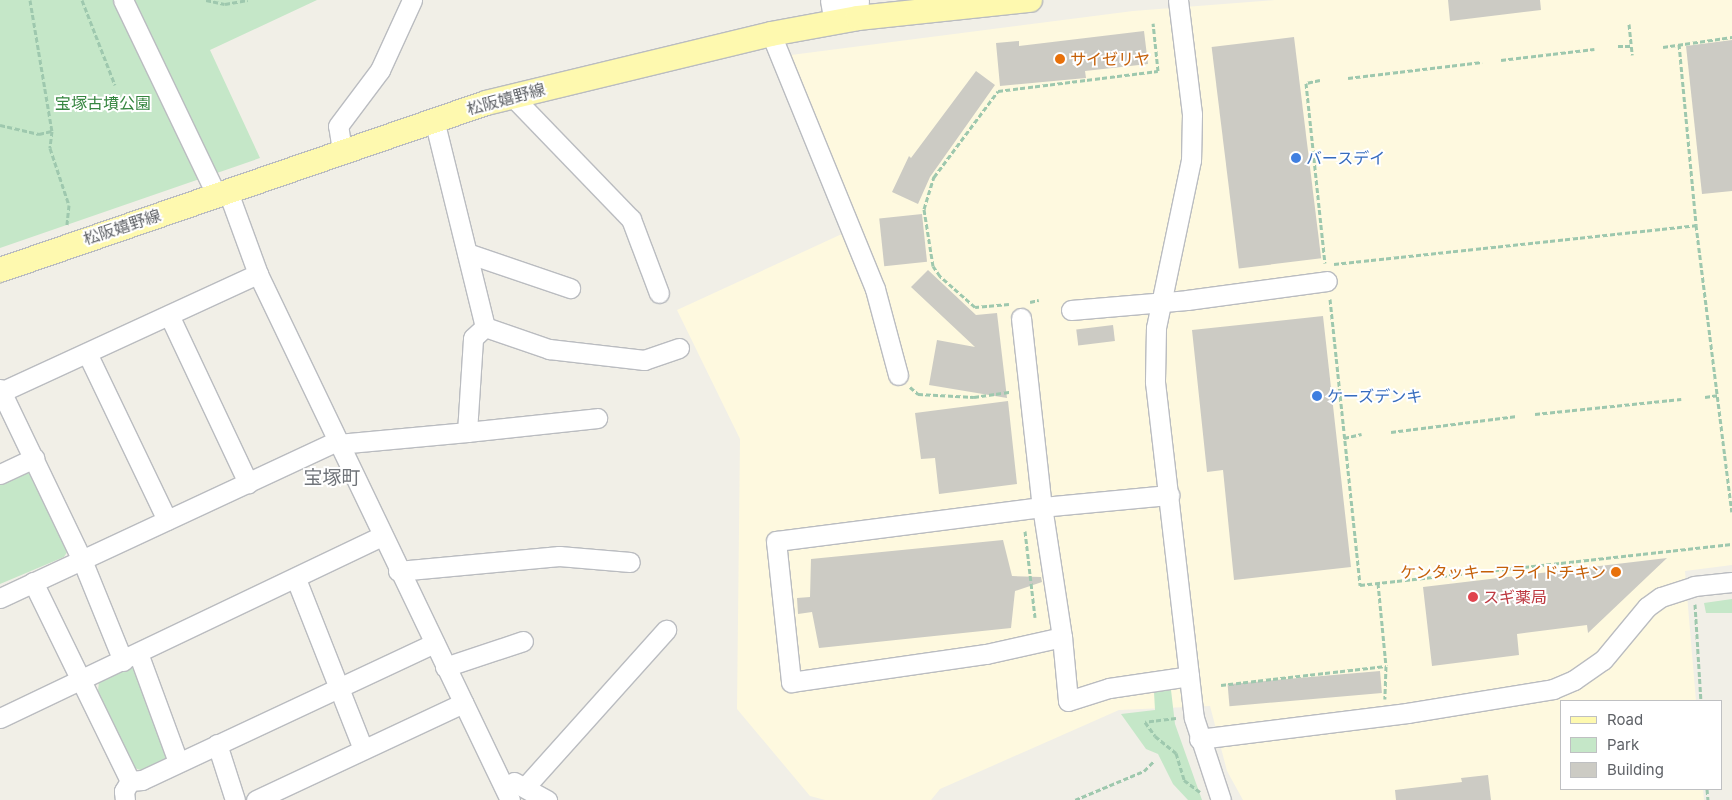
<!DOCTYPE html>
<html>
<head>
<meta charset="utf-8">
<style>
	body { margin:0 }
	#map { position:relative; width:1732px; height:800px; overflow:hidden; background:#f1efe7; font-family:Inter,"Noto Sans JP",sans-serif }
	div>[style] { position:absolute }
	.commercial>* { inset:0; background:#fef9df }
	.green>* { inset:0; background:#c5e7c8 }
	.building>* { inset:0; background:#cccbc4; transform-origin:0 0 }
	.path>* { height:3px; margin-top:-1.5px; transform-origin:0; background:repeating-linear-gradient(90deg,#9ec8ae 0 5px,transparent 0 7.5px) }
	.roads { filter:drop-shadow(1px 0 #babcc0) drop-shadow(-1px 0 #babcc0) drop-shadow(0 1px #babcc0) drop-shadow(0 -1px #babcc0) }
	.minor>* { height:19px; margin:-9.5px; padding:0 9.5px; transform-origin:9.5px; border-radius:9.5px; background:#fff }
	.major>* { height:24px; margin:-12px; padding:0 12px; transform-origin:12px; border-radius:12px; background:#fef9af }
	.dots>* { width:14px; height:14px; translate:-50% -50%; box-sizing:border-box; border:2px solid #fff; border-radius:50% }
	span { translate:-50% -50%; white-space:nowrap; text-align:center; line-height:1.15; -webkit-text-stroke:4px #fff; paint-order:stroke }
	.food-label { font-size:16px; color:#c56008 }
	.left { translate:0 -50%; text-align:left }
	.right { translate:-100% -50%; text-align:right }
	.street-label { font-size:16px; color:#5f6267 }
	.park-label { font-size:16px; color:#378641 }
	.shop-label { font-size:16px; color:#366cbe }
	.health-label { font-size:16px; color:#be3a42 }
	.quarter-label { font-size:19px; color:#707479 }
	.legend { position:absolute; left:1560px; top:700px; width:162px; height:90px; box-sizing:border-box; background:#fff; border:1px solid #bfc0c2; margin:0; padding:6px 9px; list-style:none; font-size:15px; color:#5f6267 }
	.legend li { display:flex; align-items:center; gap:10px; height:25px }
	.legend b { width:25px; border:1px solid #bfc0c2 }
</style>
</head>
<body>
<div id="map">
	<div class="commercial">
		<i style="clip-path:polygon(1275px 0,1732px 0,1732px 565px,1685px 571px,1696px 701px,1561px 701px,1561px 789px,1703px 789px,1704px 800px,1243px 800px,1227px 771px,1210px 706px,1119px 710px,940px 789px,931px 800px,825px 800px,810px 796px,737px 709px,740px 439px,677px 310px,857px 227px,791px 55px,1133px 11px)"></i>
	</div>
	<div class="green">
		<i style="clip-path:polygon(0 0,317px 0,210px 50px,260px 158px,0 248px)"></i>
		<i style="clip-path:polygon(26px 470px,36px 477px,69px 549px,64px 557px,0 584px,0 482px)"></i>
		<i style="clip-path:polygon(1732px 599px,1732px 613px,1706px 613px,1704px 603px)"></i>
		<i style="clip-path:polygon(129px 667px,138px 670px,170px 753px,166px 761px,140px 770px,132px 767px,98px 691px,99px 682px)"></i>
		<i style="clip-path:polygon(1171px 690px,1175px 724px,1202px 800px,1188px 800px,1173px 784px,1158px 754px,1146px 749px,1121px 714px,1155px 710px,1154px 692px)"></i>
	</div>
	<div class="building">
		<i style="clip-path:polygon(1448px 0,1540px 0,1541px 10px,1450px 21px)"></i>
		<i style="clip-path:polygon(1144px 31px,1148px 64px,1085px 71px,1086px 78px,1000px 86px,996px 43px,1019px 41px,1019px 46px)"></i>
		<i style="left:1294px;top:37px;width:223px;height:83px;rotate:83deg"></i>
		<i style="clip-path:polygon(1732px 40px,1732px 191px,1702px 194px,1686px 46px)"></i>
		<i style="clip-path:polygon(976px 71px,995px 85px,930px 177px,918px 204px,892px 192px,909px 156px,911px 158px)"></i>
		<i style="left:922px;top:214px;width:48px;height:43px;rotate:84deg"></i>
		<i style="clip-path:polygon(928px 270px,976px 315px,997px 313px,1007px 398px,929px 385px,937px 340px,975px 347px,911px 287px)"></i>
		<i style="clip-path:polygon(1323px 316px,1351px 567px,1234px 580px,1223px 470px,1207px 472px,1192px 330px)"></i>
		<i style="left:1113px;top:325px;width:16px;height:37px;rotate:83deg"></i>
		<i style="clip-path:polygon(1008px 401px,1017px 484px,939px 494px,935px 458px,921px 459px,915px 413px)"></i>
		<i style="clip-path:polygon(1003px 540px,1012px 576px,1041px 577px,1042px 582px,1015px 591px,1011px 628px,819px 648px,812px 612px,798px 614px,797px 598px,810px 597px,811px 559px)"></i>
		<i style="clip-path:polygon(1667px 558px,1588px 633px,1587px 625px,1517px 634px,1519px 655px,1432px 666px,1423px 587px)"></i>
		<i style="left:1380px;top:671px;width:22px;height:153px;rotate:85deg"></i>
		<i style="clip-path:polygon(1488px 775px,1491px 800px,1396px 800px,1395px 790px,1462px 782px,1461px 778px)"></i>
	</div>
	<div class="path">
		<i style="left:30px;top:0;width:133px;rotate:80.5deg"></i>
		<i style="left:52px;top:131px;width:17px;rotate:97deg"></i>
		<i style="left:50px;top:148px;width:60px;rotate:71.6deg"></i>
		<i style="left:69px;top:205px;width:20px;rotate:96deg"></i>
		<i style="left:82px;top:0;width:91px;rotate:68.8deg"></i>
		<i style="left:206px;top:0;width:19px;rotate:12deg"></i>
		<i style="left:225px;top:4px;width:23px;rotate:-10deg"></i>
		<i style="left:1629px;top:24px;width:31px;rotate:84deg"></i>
		<i style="left:1679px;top:44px;width:182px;rotate:84.6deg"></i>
		<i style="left:1696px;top:225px;width:289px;rotate:82.9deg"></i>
		<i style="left:1618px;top:46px;width:13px"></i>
		<i style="left:1663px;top:47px;width:70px;rotate:-8.2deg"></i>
		<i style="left:1501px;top:60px;width:94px;rotate:-6.7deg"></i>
		<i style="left:1348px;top:78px;width:135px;rotate:-6.8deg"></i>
		<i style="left:1320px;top:80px;width:14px;rotate:168deg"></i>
		<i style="left:1306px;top:83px;width:181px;rotate:84deg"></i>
		<i style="left:0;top:125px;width:40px;rotate:13deg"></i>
		<i style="left:39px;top:134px;width:13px;rotate:-13deg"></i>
		<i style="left:1334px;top:264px;width:364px;rotate:-6.1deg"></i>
		<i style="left:1330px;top:299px;width:288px;rotate:84deg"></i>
		<i style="left:1360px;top:585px;width:374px;rotate:-6.3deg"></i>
		<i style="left:1030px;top:302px;width:9px;rotate:-13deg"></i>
		<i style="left:1009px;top:304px;width:34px;rotate:175deg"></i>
		<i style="left:975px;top:307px;width:47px;rotate:-138.5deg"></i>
		<i style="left:940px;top:276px;width:12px;rotate:-125deg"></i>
		<i style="left:933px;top:266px;width:58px;rotate:-99deg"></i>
		<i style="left:924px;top:209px;width:34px;rotate:-73deg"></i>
		<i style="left:934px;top:177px;width:107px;rotate:-53.3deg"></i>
		<i style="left:998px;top:91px;width:161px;rotate:-7.1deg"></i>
		<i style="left:1158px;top:71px;width:48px;rotate:-95.9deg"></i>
		<i style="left:910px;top:387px;width:11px;rotate:41deg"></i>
		<i style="left:918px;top:394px;width:56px;rotate:3.1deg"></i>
		<i style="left:974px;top:397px;width:37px;rotate:-8deg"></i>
		<i style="left:1705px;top:397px;width:14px;rotate:-8deg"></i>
		<i style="left:1535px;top:414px;width:147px;rotate:-5.9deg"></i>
		<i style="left:1391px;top:432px;width:127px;rotate:-7.2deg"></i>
		<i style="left:1344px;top:438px;width:18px;rotate:-13deg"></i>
		<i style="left:1025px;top:531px;width:87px;rotate:83.4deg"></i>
		<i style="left:1378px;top:583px;width:83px;rotate:84.5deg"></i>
		<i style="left:1386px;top:666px;width:33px;rotate:92deg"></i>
		<i style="left:1695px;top:604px;width:97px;rotate:86.5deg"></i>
		<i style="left:1221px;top:685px;width:166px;rotate:-6.6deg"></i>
		<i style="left:1176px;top:718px;width:31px;rotate:173deg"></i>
		<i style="left:1145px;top:722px;width:17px;rotate:54deg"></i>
		<i style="left:1155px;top:736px;width:27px;rotate:39deg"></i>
		<i style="left:1176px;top:753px;width:28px;rotate:73deg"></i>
		<i style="left:1184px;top:780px;width:20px;rotate:37deg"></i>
		<i style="left:1707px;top:789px;width:11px;rotate:85deg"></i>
		<i style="left:1075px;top:800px;width:75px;rotate:-22.8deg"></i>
		<i style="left:1144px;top:771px;width:13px;rotate:-45deg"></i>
	</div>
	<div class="roads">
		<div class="minor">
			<i style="left:123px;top:0;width:217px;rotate:64.4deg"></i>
			<i style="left:830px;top:0;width:23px;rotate:80deg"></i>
			<i style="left:844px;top:0;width:20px;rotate:84deg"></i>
			<i style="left:1178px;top:0;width:115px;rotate:83deg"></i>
			<i style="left:1192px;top:114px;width:46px;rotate:91.2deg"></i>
			<i style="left:1191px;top:160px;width:172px;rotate:101.8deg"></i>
			<i style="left:1156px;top:328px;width:54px;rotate:91.1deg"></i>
			<i style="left:1155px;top:382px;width:338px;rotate:83.4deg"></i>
			<i style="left:1194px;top:718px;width:86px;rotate:71.8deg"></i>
			<i style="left:858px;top:18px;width:18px;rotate:-87deg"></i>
			<i style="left:771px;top:34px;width:275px;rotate:67.8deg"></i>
			<i style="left:875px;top:289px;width:89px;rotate:75deg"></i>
			<i style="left:513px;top:97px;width:170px;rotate:46deg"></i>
			<i style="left:631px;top:219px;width:79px;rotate:69.3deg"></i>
			<i style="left:342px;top:150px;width:24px;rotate:-99deg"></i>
			<i style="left:338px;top:126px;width:70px;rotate:-53.1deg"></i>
			<i style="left:380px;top:70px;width:77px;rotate:-65.4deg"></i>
			<i style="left:228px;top:192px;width:87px;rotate:69.9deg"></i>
			<i style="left:258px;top:274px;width:583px;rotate:64.4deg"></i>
			<i style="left:467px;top:253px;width:109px;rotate:18.8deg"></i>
			<i style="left:1071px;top:310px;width:116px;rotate:-4.9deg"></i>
			<i style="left:1187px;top:300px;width:141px;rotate:-7.7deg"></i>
			<i style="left:169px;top:315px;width:186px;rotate:64.8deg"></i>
			<i style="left:1021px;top:318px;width:190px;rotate:83.7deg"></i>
			<i style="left:1042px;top:507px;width:128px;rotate:-5.4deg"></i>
			<i style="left:485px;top:327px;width:68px;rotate:19deg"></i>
			<i style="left:549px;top:349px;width:96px;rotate:6.6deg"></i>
			<i style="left:644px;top:360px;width:37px;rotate:-19deg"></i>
			<i style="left:87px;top:353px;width:185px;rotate:64.4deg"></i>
			<i style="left:0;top:389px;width:190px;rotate:64.4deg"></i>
			<i style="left:82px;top:560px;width:109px;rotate:67.9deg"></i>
			<i style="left:1px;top:392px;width:283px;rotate:-24.7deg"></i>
			<i style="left:467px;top:432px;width:131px;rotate:-6.1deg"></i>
			<i style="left:338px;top:444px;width:130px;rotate:-5.3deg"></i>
			<i style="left:467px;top:432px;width:94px;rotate:-86.3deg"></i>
			<i style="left:473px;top:338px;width:16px;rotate:-43deg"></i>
			<i style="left:485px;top:327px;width:214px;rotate:-103.8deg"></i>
			<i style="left:0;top:474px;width:38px;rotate:-25deg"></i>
			<i style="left:398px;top:571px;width:162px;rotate:-5.3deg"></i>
			<i style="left:559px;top:556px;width:71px;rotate:4.8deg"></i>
			<i style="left:296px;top:579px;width:183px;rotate:68.5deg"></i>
			<i style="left:33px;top:582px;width:221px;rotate:64deg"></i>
			<i style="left:130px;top:781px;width:12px;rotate:121deg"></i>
			<i style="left:124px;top:791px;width:9px;rotate:84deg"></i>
			<i style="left:0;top:598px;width:372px;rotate:-25deg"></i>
			<i style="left:1062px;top:637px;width:132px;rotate:-98.7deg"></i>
			<i style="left:1042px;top:507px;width:268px;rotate:172.7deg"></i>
			<i style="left:776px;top:541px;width:142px;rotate:83.9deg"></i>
			<i style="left:791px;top:682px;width:197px;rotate:-8.2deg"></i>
			<i style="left:986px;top:654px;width:78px;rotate:-12.6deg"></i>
			<i style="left:1062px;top:637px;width:64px;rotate:84.6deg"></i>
			<i style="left:1068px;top:701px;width:43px;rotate:-17.6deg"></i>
			<i style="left:1109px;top:688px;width:81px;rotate:-8.5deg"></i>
			<i style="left:138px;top:653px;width:116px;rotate:69.8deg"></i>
			<i style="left:445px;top:667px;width:82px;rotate:-18.4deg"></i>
			<i style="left:0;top:718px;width:422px;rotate:-25.5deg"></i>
			<i style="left:1199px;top:739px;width:210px;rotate:-7.1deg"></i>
			<i style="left:1407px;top:713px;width:148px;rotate:-9.3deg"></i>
			<i style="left:1553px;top:689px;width:23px;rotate:-23deg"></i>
			<i style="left:1574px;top:680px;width:35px;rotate:-35deg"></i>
			<i style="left:1603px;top:660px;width:69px;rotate:-50.3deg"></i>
			<i style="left:1647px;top:607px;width:17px;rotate:-36deg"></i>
			<i style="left:1661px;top:597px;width:35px;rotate:-18deg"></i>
			<i style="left:1694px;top:586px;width:38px;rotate:-6deg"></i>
			<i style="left:217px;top:744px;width:59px;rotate:72.2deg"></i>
			<i style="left:130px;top:781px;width:12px;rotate:-5deg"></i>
			<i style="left:142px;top:780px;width:323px;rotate:-25.1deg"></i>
			<i style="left:514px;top:782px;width:38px;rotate:29deg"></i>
			<i style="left:526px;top:786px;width:210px;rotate:-48.1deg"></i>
			<i style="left:256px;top:800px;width:229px;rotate:-25.1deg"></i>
		</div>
		<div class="major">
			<i style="left:0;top:270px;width:514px;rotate:-18.96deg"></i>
			<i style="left:486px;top:103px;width:293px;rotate:-13.6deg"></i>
			<i style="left:771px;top:34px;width:88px;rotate:-10.4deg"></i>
			<i style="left:858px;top:18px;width:173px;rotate:-6deg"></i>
		</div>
	</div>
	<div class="dots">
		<i style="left:1060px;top:59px;background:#e8710a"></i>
		<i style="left:1296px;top:158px;background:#3f7fe0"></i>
		<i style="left:1317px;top:396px;background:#3f7fe0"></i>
		<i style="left:1616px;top:572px;background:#e8710a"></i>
		<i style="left:1473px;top:597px;background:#e0444e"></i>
	</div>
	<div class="food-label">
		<span class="left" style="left:1070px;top:59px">サイゼリヤ</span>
		<span class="right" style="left:1606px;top:572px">ケンタッキーフライドチキン</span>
	</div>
	<div class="street-label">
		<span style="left:506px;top:99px;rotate:-15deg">松阪嬉野線</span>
		<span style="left:122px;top:227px;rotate:-18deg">松阪嬉野線</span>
	</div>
	<div class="park-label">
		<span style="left:103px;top:103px">宝塚古墳公園</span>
	</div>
	<div class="shop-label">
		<span class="left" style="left:1306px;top:158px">バースデイ</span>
		<span class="left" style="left:1327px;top:396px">ケーズデンキ</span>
	</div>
	<div class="health-label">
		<span class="left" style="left:1483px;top:597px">スギ薬局</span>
	</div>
	<div class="quarter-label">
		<span style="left:332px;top:478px">宝塚町</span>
	</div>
	<ul class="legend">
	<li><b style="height:6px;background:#fef9af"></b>Road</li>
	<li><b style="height:14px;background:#c5e7c8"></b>Park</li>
	<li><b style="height:14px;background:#cccbc4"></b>Building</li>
	</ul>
</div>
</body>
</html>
